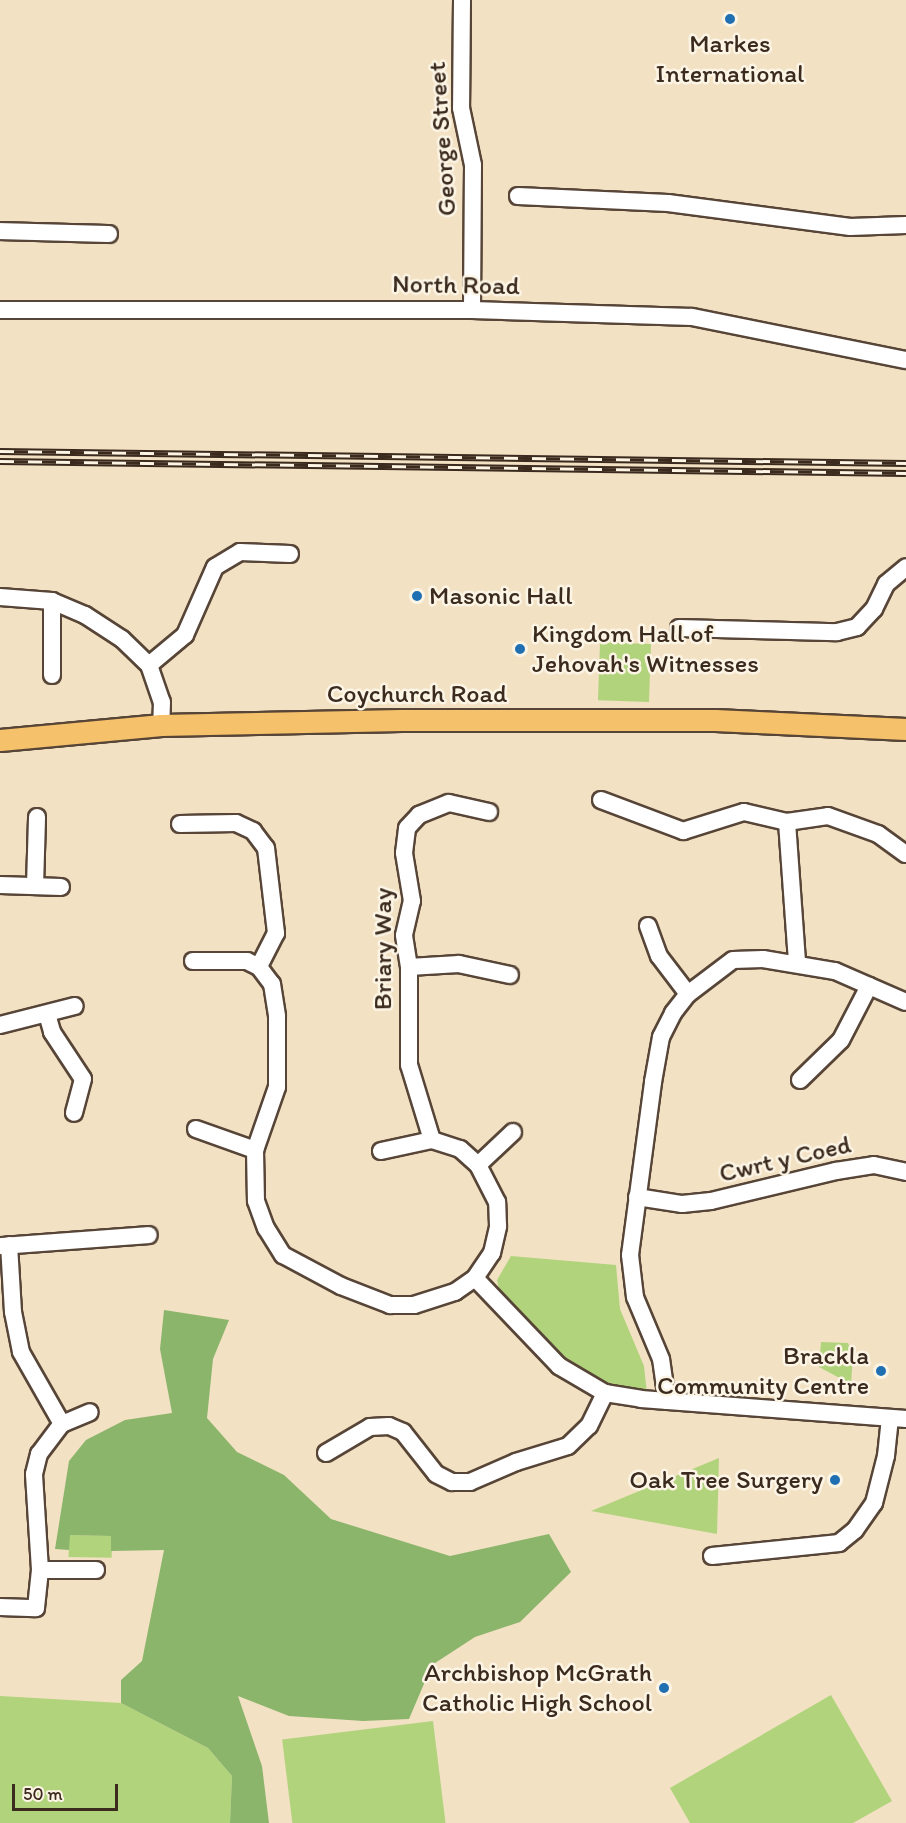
<!DOCTYPE html>
<html>
<head>
<meta charset="utf-8">
<style>
	body { margin:0 }
	#map { position:relative; width:906px; height:1823px; overflow:hidden; background:#f3e1c4; font-family:Itim,sans-serif }
	div>[style] { position:absolute }
	.green>* { inset:0; background:#b0d37c; transform-origin:0 0 }
	.forest>* { inset:0; background:#8cb56c }
	.roads { filter:drop-shadow(2px 0 #574537) drop-shadow(-2px 0 #574537) drop-shadow(0 2px #574537) drop-shadow(0 -2px #574537) }
	.minor>* { height:16px; margin:-8px; padding:0 8px; transform-origin:8px; border-radius:8px; background:#fff }
	.major>* { height:21px; margin:-10.5px; padding:0 10.5px; transform-origin:10.5px; border-radius:10.5px; background:#f5c16b }
	.rail>* { height:7px; margin-top:-3.5px; transform-origin:0; background:repeating-linear-gradient(90deg,#fcf5e5 0 14px,#3b2a1e 0 28px); box-sizing:border-box; border-block:2px solid #3b2a1e }
	.dots>* { width:16px; height:16px; translate:-50% -50%; box-sizing:border-box; border:3px solid #fcf5e5; border-radius:50% }
	span { translate:-50% -50%; white-space:nowrap; text-align:center; line-height:1.15; -webkit-text-stroke:5px #fcf5e5; paint-order:stroke }
	.poi-label { font-size:26px; color:#3b2a1e }
	.left { translate:0 -50%; text-align:left }
	.right { translate:-100% -50%; text-align:right }
	.street-label { font-size:26px; color:#3b2a1e }
	.scale { position:absolute; left:12px; top:1784px; width:106px; height:27px; box-sizing:border-box; border:3px solid #3b2a1e; border-top:0; padding-left:8px; font-size:18px; line-height:21px; white-space:nowrap; color:#3b2a1e; -webkit-text-stroke:4px #fcf5e5; paint-order:stroke }
</style>
</head>
<body>
<div id="map">
	<div class="green">
		<i style="left:651px;top:644px;width:58px;height:51px;rotate:92deg"></i>
		<i style="clip-path:polygon(511px 1256px,616px 1265px,620px 1309px,644px 1366px,647px 1394px,611px 1388px,584px 1375px,500px 1294px,497px 1280px)"></i>
		<i style="clip-path:polygon(821px 1342px,848px 1343px,853px 1355px,851px 1384px,819px 1367px)"></i>
		<i style="clip-path:polygon(719px 1458px,717px 1534px,591px 1511px)"></i>
		<i style="left:69px;top:1535px;width:43px;height:22px;rotate:1deg"></i>
		<i style="clip-path:polygon(831px 1695px,892px 1801px,853px 1823px,690px 1823px,670px 1788px)"></i>
		<i style="clip-path:polygon(0 1696px,121px 1703px,208px 1748px,232px 1776px,230px 1823px,0 1823px)"></i>
		<i style="left:433px;top:1721px;width:103px;height:152px;rotate:83deg"></i>
	</div>
	<div class="forest">
		<i style="clip-path:polygon(164px 1310px,229px 1320px,213px 1359px,207px 1418px,237px 1452px,284px 1475px,331px 1519px,450px 1556px,549px 1534px,571px 1572px,520px 1622px,475px 1637px,432px 1665px,409px 1719px,363px 1721px,289px 1716px,238px 1696px,262px 1766px,269px 1823px,230px 1823px,232px 1776px,208px 1748px,121px 1703px,121px 1680px,142px 1661px,164px 1550px,111px 1551px,111px 1536px,70px 1535px,69px 1550px,55px 1549px,69px 1461px,86px 1440px,125px 1420px,172px 1413px,160px 1349px)"></i>
	</div>
	<div class="roads">
		<div class="minor">
			<i style="left:462px;top:0;width:108px;rotate:90.5deg"></i>
			<i style="left:461px;top:108px;width:58px;rotate:78.1deg"></i>
			<i style="left:473px;top:165px;width:145px;rotate:90.4deg"></i>
			<i style="left:518px;top:196px;width:150px;rotate:2.7deg"></i>
			<i style="left:668px;top:203px;width:184px;rotate:7.5deg"></i>
			<i style="left:850px;top:227px;width:56px;rotate:-2deg"></i>
			<i style="left:0;top:231px;width:109px;rotate:1.6deg"></i>
			<i style="left:0;top:310px;width:472px"></i>
			<i style="left:472px;top:310px;width:220px;rotate:1.8deg"></i>
			<i style="left:692px;top:317px;width:218px;rotate:11.4deg"></i>
			<i style="left:0;top:597px;width:52px;rotate:4.4deg"></i>
			<i style="left:52px;top:601px;width:36px;rotate:23deg"></i>
			<i style="left:85px;top:615px;width:44px;rotate:33deg"></i>
			<i style="left:122px;top:639px;width:37px;rotate:44deg"></i>
			<i style="left:149px;top:665px;width:39px;rotate:71deg"></i>
			<i style="left:162px;top:702px;width:23px;rotate:92deg"></i>
			<i style="left:52px;top:601px;width:74px;rotate:90deg"></i>
			<i style="left:679px;top:628px;width:158px;rotate:1.5deg"></i>
			<i style="left:837px;top:632px;width:21px;rotate:-14deg"></i>
			<i style="left:857px;top:627px;width:25px;rotate:-47deg"></i>
			<i style="left:874px;top:609px;width:28px;rotate:-64deg"></i>
			<i style="left:886px;top:584px;width:26px;rotate:-40deg"></i>
			<i style="left:149px;top:665px;width:47px;rotate:-39.8deg"></i>
			<i style="left:185px;top:635px;width:74px;rotate:-66.2deg"></i>
			<i style="left:215px;top:567px;width:29px;rotate:-31deg"></i>
			<i style="left:240px;top:552px;width:50px;rotate:2.3deg"></i>
			<i style="left:601px;top:800px;width:88px;rotate:20.7deg"></i>
			<i style="left:683px;top:831px;width:64px;rotate:-17.3deg"></i>
			<i style="left:744px;top:812px;width:44px;rotate:13.1deg"></i>
			<i style="left:787px;top:822px;width:41px;rotate:-8.3deg"></i>
			<i style="left:828px;top:816px;width:53px;rotate:19.8deg"></i>
			<i style="left:878px;top:834px;width:34px;rotate:36deg"></i>
			<i style="left:787px;top:822px;width:141px;rotate:85.9deg"></i>
			<i style="left:180px;top:824px;width:56px;rotate:-1deg"></i>
			<i style="left:236px;top:823px;width:19px;rotate:25deg"></i>
			<i style="left:253px;top:831px;width:21px;rotate:53deg"></i>
			<i style="left:266px;top:848px;width:86px;rotate:83.3deg"></i>
			<i style="left:276px;top:933px;width:38px;rotate:117deg"></i>
			<i style="left:0;top:885px;width:61px;rotate:1.9deg"></i>
			<i style="left:35px;top:886px;width:69px;rotate:-88.3deg"></i>
			<i style="left:648px;top:926px;width:32px;rotate:70deg"></i>
			<i style="left:659px;top:956px;width:48px;rotate:52.7deg"></i>
			<i style="left:193px;top:961px;width:54px"></i>
			<i style="left:247px;top:961px;width:13px;rotate:27deg"></i>
			<i style="left:259px;top:967px;width:21px;rotate:53deg"></i>
			<i style="left:272px;top:984px;width:33px;rotate:81deg"></i>
			<i style="left:277px;top:1017px;width:70px;rotate:90deg"></i>
			<i style="left:277px;top:1087px;width:67px;rotate:109.2deg"></i>
			<i style="left:255px;top:1150px;width:51px;rotate:88.9deg"></i>
			<i style="left:256px;top:1201px;width:29px;rotate:70deg"></i>
			<i style="left:266px;top:1228px;width:32px;rotate:58deg"></i>
			<i style="left:283px;top:1255px;width:66px;rotate:28.1deg"></i>
			<i style="left:341px;top:1286px;width:53px;rotate:21.2deg"></i>
			<i style="left:390px;top:1305px;width:24px"></i>
			<i style="left:414px;top:1305px;width:43px;rotate:-17.6deg"></i>
			<i style="left:455px;top:1292px;width:24px;rotate:-35deg"></i>
			<i style="left:475px;top:1278px;width:30px;rotate:-56deg"></i>
			<i style="left:492px;top:1253px;width:28px;rotate:-77deg"></i>
			<i style="left:498px;top:1226px;width:24px;rotate:-92deg"></i>
			<i style="left:497px;top:1202px;width:42px;rotate:-117.2deg"></i>
			<i style="left:478px;top:1165px;width:24px;rotate:-138deg"></i>
			<i style="left:460px;top:1149px;width:29px;rotate:-162deg"></i>
			<i style="left:432px;top:1140px;width:78px;rotate:-107deg"></i>
			<i style="left:409px;top:1065px;width:98px;rotate:-90deg"></i>
			<i style="left:409px;top:967px;width:32px;rotate:-99deg"></i>
			<i style="left:404px;top:935px;width:35px;rotate:-77deg"></i>
			<i style="left:412px;top:901px;width:49px;rotate:-99.5deg"></i>
			<i style="left:404px;top:853px;width:25px;rotate:-83deg"></i>
			<i style="left:407px;top:828px;width:18px;rotate:-47deg"></i>
			<i style="left:419px;top:815px;width:32px;rotate:-22deg"></i>
			<i style="left:449px;top:803px;width:41px;rotate:12.7deg"></i>
			<i style="left:409px;top:967px;width:50px;rotate:-3.4deg"></i>
			<i style="left:459px;top:964px;width:52px;rotate:12.2deg"></i>
			<i style="left:47px;top:1014px;width:19px;rotate:74deg"></i>
			<i style="left:52px;top:1032px;width:56px;rotate:56.6deg"></i>
			<i style="left:83px;top:1079px;width:35px;rotate:105deg"></i>
			<i style="left:0;top:1025px;width:77px;rotate:-14.2deg"></i>
			<i style="left:800px;top:1080px;width:57px;rotate:-44.3deg"></i>
			<i style="left:841px;top:1040px;width:61px;rotate:-62.6deg"></i>
			<i style="left:196px;top:1129px;width:63px;rotate:19.6deg"></i>
			<i style="left:381px;top:1151px;width:52px;rotate:-12.2deg"></i>
			<i style="left:478px;top:1165px;width:48px;rotate:-43.3deg"></i>
			<i style="left:637px;top:1197px;width:46px;rotate:8.8deg"></i>
			<i style="left:682px;top:1204px;width:29px;rotate:-6deg"></i>
			<i style="left:711px;top:1201px;width:129px;rotate:-13.5deg"></i>
			<i style="left:836px;top:1171px;width:38px;rotate:-9deg"></i>
			<i style="left:874px;top:1165px;width:33px;rotate:12deg"></i>
			<i style="left:0;top:1246px;width:149px;rotate:-4.2deg"></i>
			<i style="left:475px;top:1278px;width:122px;rotate:46.3deg"></i>
			<i style="left:559px;top:1366px;width:53px;rotate:30.4deg"></i>
			<i style="left:605px;top:1393px;width:36px;rotate:9deg"></i>
			<i style="left:641px;top:1399px;width:266px;rotate:4.3deg"></i>
			<i style="left:667px;top:1401px;width:42px;rotate:-98.1deg"></i>
			<i style="left:661px;top:1359px;width:67px;rotate:-112.8deg"></i>
			<i style="left:635px;top:1297px;width:42px;rotate:-96.8deg"></i>
			<i style="left:630px;top:1255px;width:175px;rotate:-82.4deg"></i>
			<i style="left:653px;top:1082px;width:46px;rotate:-79.9deg"></i>
			<i style="left:661px;top:1037px;width:27px;rotate:-63deg"></i>
			<i style="left:673px;top:1013px;width:24px;rotate:-52deg"></i>
			<i style="left:688px;top:994px;width:56px;rotate:-37.1deg"></i>
			<i style="left:733px;top:960px;width:30px;rotate:-2deg"></i>
			<i style="left:763px;top:959px;width:73px;rotate:9.5deg"></i>
			<i style="left:835px;top:971px;width:77px;rotate:23.6deg"></i>
			<i style="left:62px;top:1424px;width:30px;rotate:-23deg"></i>
			<i style="left:326px;top:1453px;width:51px;rotate:-30.6deg"></i>
			<i style="left:370px;top:1427px;width:19px;rotate:-3deg"></i>
			<i style="left:389px;top:1426px;width:15px;rotate:23deg"></i>
			<i style="left:403px;top:1432px;width:53px;rotate:51.8deg"></i>
			<i style="left:436px;top:1474px;width:18px;rotate:27deg"></i>
			<i style="left:452px;top:1482px;width:18px"></i>
			<i style="left:470px;top:1482px;width:50px;rotate:-23.5deg"></i>
			<i style="left:516px;top:1462px;width:54px;rotate:-17.1deg"></i>
			<i style="left:568px;top:1446px;width:29px;rotate:-44deg"></i>
			<i style="left:589px;top:1426px;width:37px;rotate:-64deg"></i>
			<i style="left:712px;top:1556px;width:128px;rotate:-5.8deg"></i>
			<i style="left:839px;top:1543px;width:21px;rotate:-39deg"></i>
			<i style="left:855px;top:1530px;width:33px;rotate:-55deg"></i>
			<i style="left:874px;top:1503px;width:49px;rotate:-75.7deg"></i>
			<i style="left:886px;top:1456px;width:38px;rotate:-84deg"></i>
			<i style="left:40px;top:1570px;width:56px"></i>
			<i style="left:0;top:1607px;width:36px;rotate:2deg"></i>
			<i style="left:36px;top:1608px;width:38px;rotate:-84deg"></i>
			<i style="left:40px;top:1570px;width:96px;rotate:-93.6deg"></i>
			<i style="left:34px;top:1474px;width:21px;rotate:-76deg"></i>
			<i style="left:39px;top:1454px;width:38px;rotate:-53deg"></i>
			<i style="left:62px;top:1424px;width:83px;rotate:-119.7deg"></i>
			<i style="left:21px;top:1352px;width:41px;rotate:-101.3deg"></i>
			<i style="left:13px;top:1312px;width:67px;rotate:-93.4deg"></i>
		</div>
		<div class="major">
			<i style="left:0;top:740px;width:162px;rotate:-5.3deg"></i>
			<i style="left:161px;top:725px;width:240px;rotate:-1.2deg"></i>
			<i style="left:401px;top:720px;width:314px"></i>
			<i style="left:715px;top:720px;width:191px;rotate:2.7deg"></i>
		</div>
	</div>
	<div class="rail">
		<i style="left:0;top:451px;width:906px;rotate:0.76deg"></i>
		<i style="left:0;top:461px;width:906px;rotate:0.76deg"></i>
	</div>
	<div class="dots">
		<i style="left:730px;top:19px;background:#1f6fb2"></i>
		<i style="left:417px;top:596px;background:#1f6fb2"></i>
		<i style="left:520px;top:649px;background:#1f6fb2"></i>
		<i style="left:881px;top:1371px;background:#1f6fb2"></i>
		<i style="left:835px;top:1480px;background:#1f6fb2"></i>
		<i style="left:664px;top:1688px;background:#1f6fb2"></i>
	</div>
	<div class="poi-label">
		<span style="left:730px;top:59px">Markes<br>International</span>
		<span class="left" style="left:429px;top:596px">Masonic Hall</span>
		<span class="left" style="left:532px;top:649px">Kingdom Hall of<br>Jehovah's Witnesses</span>
		<span class="right" style="left:869px;top:1371px">Brackla<br>Community Centre</span>
		<span class="right" style="left:823px;top:1480px">Oak Tree Surgery</span>
		<span class="right" style="left:652px;top:1688px">Archbishop McGrath<br>Catholic High School</span>
	</div>
	<div class="street-label">
		<span style="left:442px;top:139px;rotate:-94deg">George Street</span>
		<span style="left:456px;top:285px;rotate:1deg">North Road</span>
		<span style="left:417px;top:694px">Coychurch Road</span>
		<span style="left:383px;top:949px;rotate:-90deg">Briary Way</span>
		<span style="left:785px;top:1159px;rotate:-13deg">Cwrt y Coed</span>
	</div>
	<div class="scale">50 m</div>
</div>
</body>
</html>
